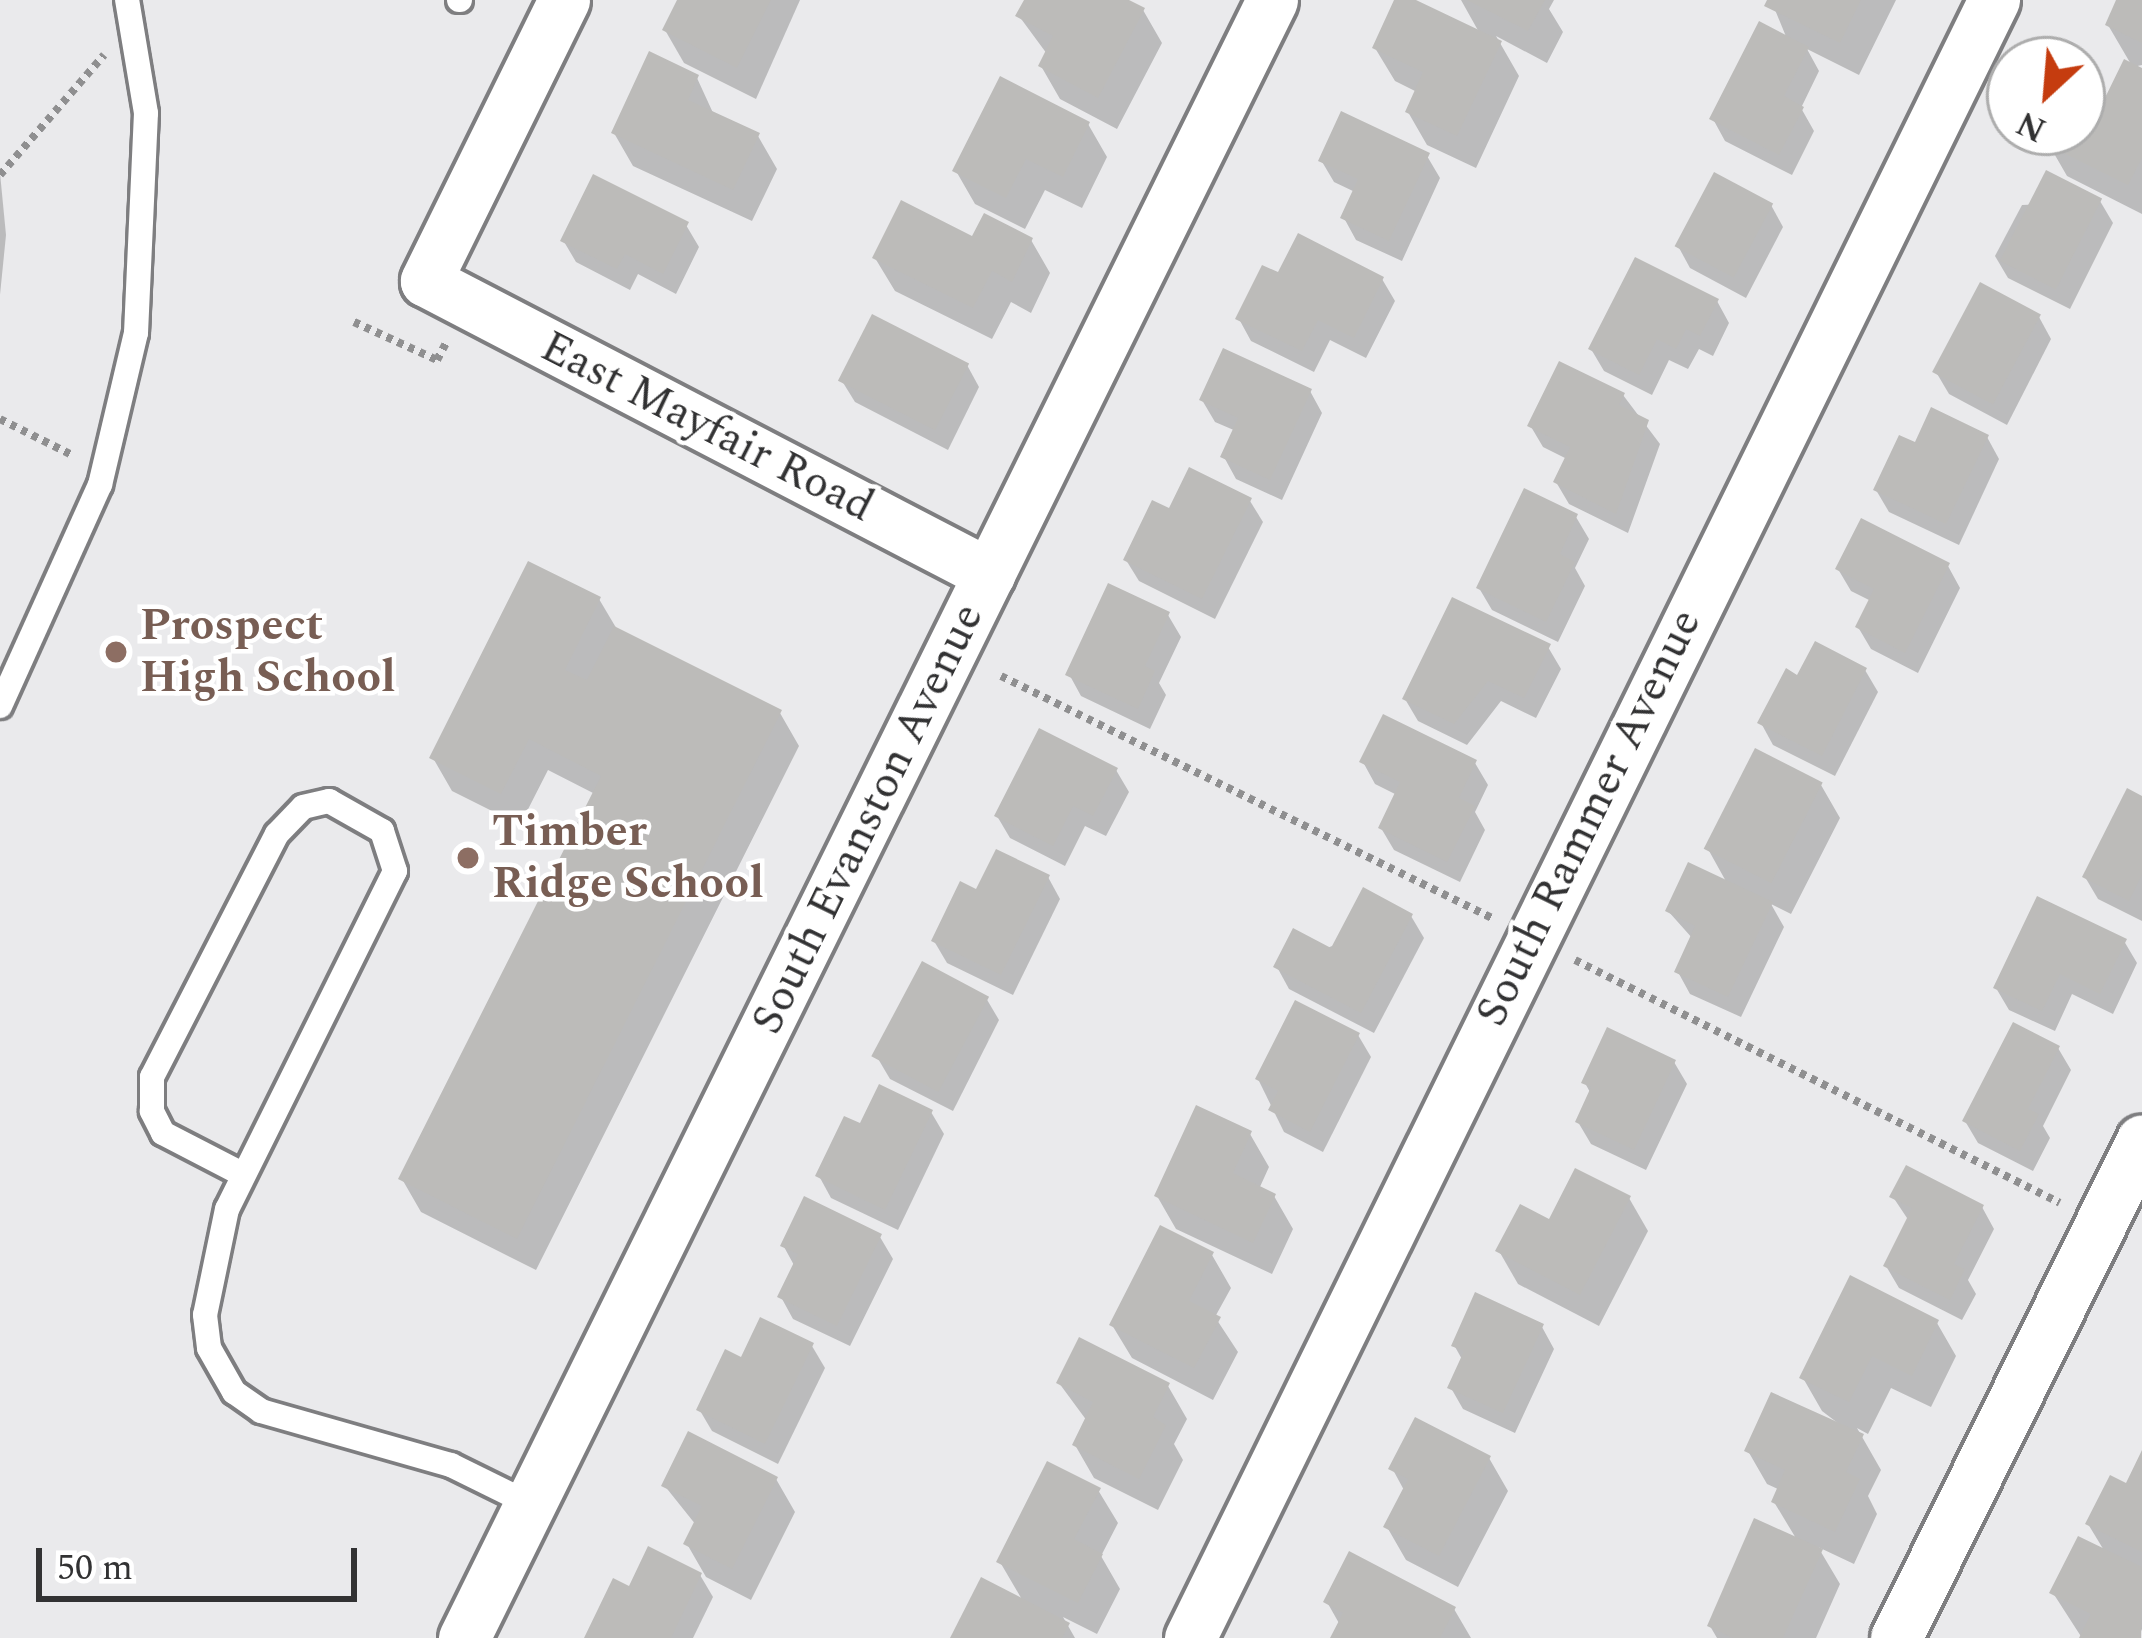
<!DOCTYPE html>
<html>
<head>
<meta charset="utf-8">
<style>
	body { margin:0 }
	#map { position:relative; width:2142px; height:1638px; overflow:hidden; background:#eaeaec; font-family:Spectral,serif }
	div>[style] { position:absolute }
	.shadow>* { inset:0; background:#0003 }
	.building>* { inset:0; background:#bcbbb9; transform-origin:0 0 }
	.path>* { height:8px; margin-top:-4px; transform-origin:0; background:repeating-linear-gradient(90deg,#8f8f90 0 6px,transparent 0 12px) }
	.roads { filter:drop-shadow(3px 0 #7e7e80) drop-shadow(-3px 0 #7e7e80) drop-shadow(0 3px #7e7e80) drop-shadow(0 -3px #7e7e80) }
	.lane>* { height:24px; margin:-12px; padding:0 12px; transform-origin:12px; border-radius:12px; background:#fff }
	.street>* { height:51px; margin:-25.5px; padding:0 25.5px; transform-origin:25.5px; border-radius:25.5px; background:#fff }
	.dots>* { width:33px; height:33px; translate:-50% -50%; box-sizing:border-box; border:6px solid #fff; border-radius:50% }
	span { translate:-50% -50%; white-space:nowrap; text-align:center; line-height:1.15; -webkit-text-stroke:9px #fff; paint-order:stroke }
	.street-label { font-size:45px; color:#323233 }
	.education-label { font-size:45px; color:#785e54; font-weight:700 }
	.left { translate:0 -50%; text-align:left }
	.north { position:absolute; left:1986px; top:36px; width:120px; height:120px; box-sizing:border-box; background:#fff; border:3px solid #adadad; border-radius:50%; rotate:206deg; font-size:33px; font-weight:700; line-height:48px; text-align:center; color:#323233 }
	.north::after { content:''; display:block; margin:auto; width:42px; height:54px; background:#c53c0f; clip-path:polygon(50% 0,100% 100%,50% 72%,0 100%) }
	.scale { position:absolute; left:36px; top:1548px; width:321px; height:54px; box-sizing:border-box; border:6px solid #323233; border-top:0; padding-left:15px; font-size:36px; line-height:42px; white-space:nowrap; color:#323233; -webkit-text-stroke:9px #fff; paint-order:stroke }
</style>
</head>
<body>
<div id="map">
	<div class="shadow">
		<i style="clip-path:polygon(680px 0,800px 0,756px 99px,684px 63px,665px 30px)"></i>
		<i style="clip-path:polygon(1027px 0,1123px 0,1143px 10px,1162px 43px,1117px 129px,1060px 99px,1041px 66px,1047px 54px,1019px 16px)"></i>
		<i style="clip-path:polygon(1398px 0,1480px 34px,1461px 0,1554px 0,1549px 9px,1563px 32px,1547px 63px,1496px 36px,1519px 76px,1476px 168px,1427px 145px,1408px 112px,1417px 92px,1395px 81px,1375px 48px)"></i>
		<i style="clip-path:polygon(1771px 0,1896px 0,1859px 75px,1807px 49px,1819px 71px,1801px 108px,1814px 131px,1792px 175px,1725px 141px,1713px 119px,1787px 39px)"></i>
		<i style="clip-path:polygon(2119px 0,2142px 0,2142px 65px,2133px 67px,2142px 71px,2142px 214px,2067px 176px,2048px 143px,2053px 132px,2082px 132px,2082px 103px,2101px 112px,2132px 66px,2108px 25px)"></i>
		<i style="clip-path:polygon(697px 78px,714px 115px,758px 136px,777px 169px,752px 221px,633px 166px,614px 133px)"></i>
		<i style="clip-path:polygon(1088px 124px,1107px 157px,1082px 208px,1045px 190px,1025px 229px,975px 204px,956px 171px)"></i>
		<i style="clip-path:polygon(1427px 156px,1440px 178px,1402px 261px,1356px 240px,1344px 218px,1355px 192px,1334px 182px,1321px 160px)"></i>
		<i style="clip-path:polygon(0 173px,6px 235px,0 295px)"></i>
		<i style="clip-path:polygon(2100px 201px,2113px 223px,2070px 309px,2008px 278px,1995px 256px,2022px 205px)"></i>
		<i style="clip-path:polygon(1771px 205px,1783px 227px,1746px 298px,1690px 268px,1678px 246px)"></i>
		<i style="clip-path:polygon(686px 225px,699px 247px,676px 294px,638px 274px,630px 290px,576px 262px,563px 240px)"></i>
		<i style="clip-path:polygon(973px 240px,1031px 240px,1050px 273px,1031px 313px,1011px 302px,992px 339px,895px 291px,875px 258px)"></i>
		<i style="clip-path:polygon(1279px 276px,1382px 279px,1395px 301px,1366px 358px,1330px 340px,1314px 372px,1251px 341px,1239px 319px)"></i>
		<i style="clip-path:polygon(1717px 301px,1729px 323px,1713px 356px,1699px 349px,1688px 369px,1669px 360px,1652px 395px,1604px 371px,1591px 349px)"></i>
		<i style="clip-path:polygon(2039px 317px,2051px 339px,2007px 425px,1949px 394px,1936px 372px)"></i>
		<i style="clip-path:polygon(967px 365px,979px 387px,948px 450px,855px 402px,842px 381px)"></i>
		<i style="clip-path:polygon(1310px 391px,1322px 413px,1282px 500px,1236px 479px,1224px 457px,1236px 431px,1215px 422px,1202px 400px)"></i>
		<i style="clip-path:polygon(1623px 395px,1660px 444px,1628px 533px,1569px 504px,1556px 482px,1567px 459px,1543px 447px,1530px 425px)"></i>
		<i style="clip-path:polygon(1987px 437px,1999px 459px,1959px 545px,1889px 512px,1876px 490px,1916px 446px)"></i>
		<i style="clip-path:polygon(1250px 501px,1263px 522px,1215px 619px,1139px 581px,1126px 560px,1171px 512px)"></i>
		<i style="clip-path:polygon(1576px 517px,1589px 539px,1575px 568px,1585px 586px,1558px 642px,1492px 610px,1479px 588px)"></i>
		<i style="clip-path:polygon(1948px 566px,1960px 588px,1918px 673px,1871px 649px,1858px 627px,1871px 601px,1851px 591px,1838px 569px)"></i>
		<i style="clip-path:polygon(599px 599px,618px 631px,780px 713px,799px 746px,536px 1270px,421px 1212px,402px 1179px,595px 794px,548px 770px,520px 825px,452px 791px,433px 758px)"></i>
		<i style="clip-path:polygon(1168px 615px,1181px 637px,1159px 683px,1166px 695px,1150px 729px,1081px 696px,1069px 674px)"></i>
		<i style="clip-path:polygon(1548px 647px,1561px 669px,1536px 718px,1501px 701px,1467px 745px,1418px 721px,1405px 699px)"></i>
		<i style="clip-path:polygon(1865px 670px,1878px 692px,1835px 776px,1773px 745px,1761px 723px,1798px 679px)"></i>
		<i style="clip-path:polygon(1363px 762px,1475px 763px,1488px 785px,1475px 812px,1485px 830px,1460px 882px,1394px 850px,1381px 828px,1397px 795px,1375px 784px)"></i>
		<i style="clip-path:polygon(1116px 770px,1129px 792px,1106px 836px,1085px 826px,1065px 866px,1010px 838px,997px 816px)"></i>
		<i style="clip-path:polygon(1821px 785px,1840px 818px,1791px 914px,1771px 904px,1784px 927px,1741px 1017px,1690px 994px,1678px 972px,1693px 939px,1668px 911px,1728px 885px,1708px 849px)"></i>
		<i style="clip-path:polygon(2142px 799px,2142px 921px,2098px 899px,2085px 877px)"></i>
		<i style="clip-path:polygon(1048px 877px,1060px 899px,1013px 995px,947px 963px,934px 941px,978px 893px)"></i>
		<i style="clip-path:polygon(1411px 916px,1424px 938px,1374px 1033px,1289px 989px,1277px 967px)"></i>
		<i style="clip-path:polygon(2124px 941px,2137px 963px,2113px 1014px,2072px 994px,2055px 1031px,2009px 1010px,1996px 988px)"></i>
		<i style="clip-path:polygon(986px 998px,999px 1020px,953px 1111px,890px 1079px,877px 1057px)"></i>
		<i style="clip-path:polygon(1358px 1035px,1371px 1057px,1323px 1152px,1284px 1132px,1258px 1079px)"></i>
		<i style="clip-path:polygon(2058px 1048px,2071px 1070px,2043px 1126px,2050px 1138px,2033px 1171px,1978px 1143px,1965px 1121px)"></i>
		<i style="clip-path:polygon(1674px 1062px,1687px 1084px,1646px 1170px,1591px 1144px,1578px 1122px,1591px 1094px,1585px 1083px)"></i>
		<i style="clip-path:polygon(931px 1112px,944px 1134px,898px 1230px,831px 1198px,819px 1176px)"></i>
		<i style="clip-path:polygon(1250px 1134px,1269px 1167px,1259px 1189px,1274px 1196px,1293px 1229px,1272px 1274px,1176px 1229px,1157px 1196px)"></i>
		<i style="clip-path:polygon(1893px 1197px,1982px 1207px,1994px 1229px,1968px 1280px,1976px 1294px,1962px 1320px,1899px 1288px,1886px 1266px,1909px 1221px)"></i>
		<i style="clip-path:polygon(1629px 1198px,1648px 1231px,1599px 1326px,1518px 1284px,1499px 1251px,1550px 1223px)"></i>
		<i style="clip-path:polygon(880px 1237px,893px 1259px,850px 1346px,793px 1319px,781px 1297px,795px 1267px,783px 1245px)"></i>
		<i style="clip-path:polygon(1212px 1255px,1231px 1288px,1215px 1317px,1238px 1352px,1213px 1400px,1132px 1358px,1112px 1325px)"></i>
		<i style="clip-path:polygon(1937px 1323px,1956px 1356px,1931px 1407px,1891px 1388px,1868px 1434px,1857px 1428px,1881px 1470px,1868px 1496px,1877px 1514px,1854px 1564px,1818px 1547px,1840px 1584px,1816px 1638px,1717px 1638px,1710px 1626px,1797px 1540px,1774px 1502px,1780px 1490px,1767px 1484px,1748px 1451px,1847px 1430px,1822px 1411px,1803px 1378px)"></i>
		<i style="clip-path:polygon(1542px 1327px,1554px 1349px,1515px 1433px,1463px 1409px,1451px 1388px,1463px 1361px,1454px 1345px)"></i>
		<i style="clip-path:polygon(812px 1346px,825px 1368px,778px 1464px,712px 1431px,699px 1409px,742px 1361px)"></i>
		<i style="clip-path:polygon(1059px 1383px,1168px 1386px,1187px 1419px,1174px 1444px,1183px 1460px,1158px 1510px,1094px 1478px,1075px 1445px,1087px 1421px)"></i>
		<i style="clip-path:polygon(2142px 1457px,2142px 1629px,2138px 1638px,2082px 1638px,2053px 1593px,2105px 1552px,2088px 1524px,2127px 1487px)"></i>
		<i style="clip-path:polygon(1489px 1458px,1508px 1491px,1458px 1587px,1406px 1560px,1387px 1527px,1405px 1492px,1392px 1468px)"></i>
		<i style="clip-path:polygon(776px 1479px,795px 1512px,751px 1600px,706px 1577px,687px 1544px,696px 1525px,664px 1485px)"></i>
		<i style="clip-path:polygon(1098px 1490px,1118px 1523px,1101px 1556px,1120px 1589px,1097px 1634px,1063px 1617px,1075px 1638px,953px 1638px,1024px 1603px,1000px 1562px)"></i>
		<i style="clip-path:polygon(700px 1575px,713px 1597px,693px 1638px,587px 1638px,630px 1590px)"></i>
		<i style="clip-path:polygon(1327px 1602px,1454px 1609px,1471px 1638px,1334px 1638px,1340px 1625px)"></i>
	</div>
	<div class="building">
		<i style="clip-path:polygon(677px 0,771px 0,737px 68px,662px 30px)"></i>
		<i style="clip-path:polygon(1024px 0,1129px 0,1145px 8px,1098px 98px,1038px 66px,1053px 36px,1015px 16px)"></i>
		<i style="clip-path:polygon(1394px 0,1416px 0,1502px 41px,1457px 136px,1405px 112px,1423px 72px,1372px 48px)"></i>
		<i style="clip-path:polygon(1467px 0,1545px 0,1528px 31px)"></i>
		<i style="clip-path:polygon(1767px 0,1861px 0,1840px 43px,1764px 6px)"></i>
		<i style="clip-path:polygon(2116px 0,2142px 0,2142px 43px,2105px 25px)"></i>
		<i style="clip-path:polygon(1759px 21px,1809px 47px,1784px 96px,1804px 107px,1779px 155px,1709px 119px)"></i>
		<i style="clip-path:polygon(649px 51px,699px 75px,688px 100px,760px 133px,733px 190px,611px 133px)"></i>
		<i style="clip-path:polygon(2124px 59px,2142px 68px,2142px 158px,2128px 185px,2044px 143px,2050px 132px,2082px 132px,2082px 100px,2100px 108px)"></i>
		<i style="clip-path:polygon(1000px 76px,1090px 122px,1063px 177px,1026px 159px,1006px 198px,952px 171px)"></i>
		<i style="clip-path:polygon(1341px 111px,1430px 153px,1389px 241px,1340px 218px,1358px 179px,1318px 161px)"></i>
		<i style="left:2046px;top:170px;width:63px;height:102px;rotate:27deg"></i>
		<i style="left:1714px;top:172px;width:67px;height:84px;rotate:28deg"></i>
		<i style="clip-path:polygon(593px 174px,689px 222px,663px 274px,625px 254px,617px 269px,560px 241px)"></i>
		<i style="clip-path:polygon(901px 200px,972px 236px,984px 213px,1033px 238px,1012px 282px,992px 271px,973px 308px,872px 258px)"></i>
		<i style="clip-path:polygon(1298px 233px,1384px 277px,1354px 338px,1318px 320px,1302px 351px,1235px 319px,1262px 265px,1278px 272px)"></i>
		<i style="clip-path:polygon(1635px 257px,1719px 299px,1700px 336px,1686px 329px,1676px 349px,1657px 339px,1639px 375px,1588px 349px)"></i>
		<i style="left:1980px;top:282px;width:69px;height:102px;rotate:28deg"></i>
		<i style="left:872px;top:314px;width:109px;height:75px;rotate:27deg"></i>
		<i style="clip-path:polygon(1223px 348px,1312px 389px,1270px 480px,1220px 457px,1238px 418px,1199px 400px)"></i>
		<i style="clip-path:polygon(1559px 361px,1625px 393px,1619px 405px,1649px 420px,1616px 514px,1553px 482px,1570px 447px,1527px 426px)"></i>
		<i style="clip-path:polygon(1931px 407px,1989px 435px,1946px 524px,1873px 490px,1899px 435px,1915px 442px)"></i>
		<i style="clip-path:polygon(1189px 467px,1252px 498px,1202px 599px,1123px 560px,1152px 500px,1169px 508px)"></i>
		<i style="clip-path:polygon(1524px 488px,1578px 514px,1560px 554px,1575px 562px,1546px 622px,1476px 588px)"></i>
		<i style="clip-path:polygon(1861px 518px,1950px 563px,1905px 653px,1855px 627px,1874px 589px,1835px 569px)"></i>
		<i style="clip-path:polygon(528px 561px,601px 597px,565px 670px,587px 680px,614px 626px,782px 710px,517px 1239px,398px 1179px,601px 776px,529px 739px,501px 794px,429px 758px)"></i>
		<i style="clip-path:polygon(1108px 583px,1170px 612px,1145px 666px,1155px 671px,1138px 709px,1065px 675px)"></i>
		<i style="clip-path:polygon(1452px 597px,1551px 644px,1524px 698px,1488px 681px,1454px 724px,1402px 699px)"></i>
		<i style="clip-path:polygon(1815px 641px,1867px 668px,1822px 756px,1757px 723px,1786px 668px,1797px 675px)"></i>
		<i style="clip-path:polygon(1383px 714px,1477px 760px,1459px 798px,1475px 806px,1447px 862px,1378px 828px,1400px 782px,1359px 762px)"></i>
		<i style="clip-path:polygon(1039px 728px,1118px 768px,1093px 816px,1073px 806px,1053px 846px,994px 816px)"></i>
		<i style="left:1755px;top:748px;width:76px;height:113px;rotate:27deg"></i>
		<i style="clip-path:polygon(2127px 788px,2142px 796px,2142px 875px,2129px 901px,2082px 877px)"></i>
		<i style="clip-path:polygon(996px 849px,1050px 875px,1001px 975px,931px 941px,960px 881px,976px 889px)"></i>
		<i style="clip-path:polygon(1688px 862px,1773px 902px,1728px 997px,1674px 972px,1695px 926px,1665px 911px)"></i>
		<i style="clip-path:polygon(1363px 887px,1413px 914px,1361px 1013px,1273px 967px,1293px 928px,1331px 948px)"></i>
		<i style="clip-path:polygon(2037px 896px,2127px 939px,2100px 994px,2060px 974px,2042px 1011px,1993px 988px)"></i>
		<i style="left:922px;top:961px;width:76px;height:108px;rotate:28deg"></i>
		<i style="clip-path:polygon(1295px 1000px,1360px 1033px,1310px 1132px,1268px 1110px,1278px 1091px,1255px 1079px)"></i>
		<i style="clip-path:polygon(2013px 1022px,2060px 1046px,2028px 1109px,2039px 1114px,2020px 1151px,1962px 1121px)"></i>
		<i style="clip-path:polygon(1607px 1027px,1676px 1060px,1634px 1150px,1575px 1122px,1591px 1087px,1581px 1083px)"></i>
		<i style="clip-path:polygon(879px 1084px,933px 1110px,885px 1210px,815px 1176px,844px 1116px,860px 1123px)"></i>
		<i style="clip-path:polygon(1196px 1105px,1252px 1131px,1233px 1173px,1276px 1194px,1253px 1243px,1154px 1196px)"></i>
		<i style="clip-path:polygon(1906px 1165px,1984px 1205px,1954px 1264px,1965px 1269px,1950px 1300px,1883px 1266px,1912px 1208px,1889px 1197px)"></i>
		<i style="clip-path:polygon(1575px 1168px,1631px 1196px,1580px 1295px,1495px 1251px,1520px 1204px,1549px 1219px)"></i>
		<i style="clip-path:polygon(804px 1196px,882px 1234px,837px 1326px,777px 1297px,798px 1254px,780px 1246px)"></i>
		<i style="clip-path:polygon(1160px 1225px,1214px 1252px,1189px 1301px,1221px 1317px,1194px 1368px,1109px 1325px)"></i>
		<i style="clip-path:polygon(1850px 1275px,1939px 1320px,1912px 1376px,1872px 1356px,1849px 1402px,1799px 1378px)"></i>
		<i style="clip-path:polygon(1475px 1292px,1544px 1324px,1503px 1413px,1447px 1388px,1464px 1351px,1451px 1346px)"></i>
		<i style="clip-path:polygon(760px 1317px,814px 1343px,765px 1444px,696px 1410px,725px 1349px,741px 1357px)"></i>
		<i style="clip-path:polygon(1079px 1337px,1170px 1383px,1153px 1417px,1166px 1425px,1139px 1479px,1072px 1445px,1093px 1402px,1056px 1383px)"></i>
		<i style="clip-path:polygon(1771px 1392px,1864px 1434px,1846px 1472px,1860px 1479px,1835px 1532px,1771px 1502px,1785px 1470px,1744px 1451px)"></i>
		<i style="clip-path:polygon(1415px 1417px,1491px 1456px,1439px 1556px,1383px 1527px,1408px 1479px,1388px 1469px)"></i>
		<i style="clip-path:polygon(688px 1431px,778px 1477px,732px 1569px,683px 1544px,702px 1506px,661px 1486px)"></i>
		<i style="clip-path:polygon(2142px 1450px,2142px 1552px,2085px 1524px,2110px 1475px,2126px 1483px)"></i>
		<i style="clip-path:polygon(1047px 1461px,1101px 1488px,1074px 1539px,1103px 1554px,1078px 1603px,996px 1562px)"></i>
		<i style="clip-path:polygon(1754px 1518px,1823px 1549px,1783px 1638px,1733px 1638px,1707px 1626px)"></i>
		<i style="clip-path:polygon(2078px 1536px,2142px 1567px,2141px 1638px,2079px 1638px,2091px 1614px,2049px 1593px)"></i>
		<i style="clip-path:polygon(648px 1546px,702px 1573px,671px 1638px,584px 1638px,613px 1578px,629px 1586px)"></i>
		<i style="clip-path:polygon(1349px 1551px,1456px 1607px,1440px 1638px,1330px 1638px,1343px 1613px,1323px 1602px)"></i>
		<i style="clip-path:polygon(981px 1577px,1070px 1623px,1062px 1638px,950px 1638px)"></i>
	</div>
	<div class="path">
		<i style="left:0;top:175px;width:159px;rotate:-49.1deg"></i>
		<i style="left:354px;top:322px;width:91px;rotate:24.6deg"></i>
		<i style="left:437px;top:360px;width:21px;rotate:-62deg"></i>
		<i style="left:0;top:419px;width:83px;rotate:26.6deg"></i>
		<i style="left:1001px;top:676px;width:547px;rotate:26.24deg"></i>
		<i style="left:1575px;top:960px;width:542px;rotate:26.61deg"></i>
	</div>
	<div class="roads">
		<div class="lane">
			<i style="left:459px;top:0;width:1px"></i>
			<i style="left:0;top:706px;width:243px;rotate:-65.7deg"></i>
			<i style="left:100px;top:485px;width:156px;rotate:-76.7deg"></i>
			<i style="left:136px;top:333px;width:220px;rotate:-87.4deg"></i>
			<i style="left:146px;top:113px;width:115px;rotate:-99.5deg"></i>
			<i style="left:242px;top:1174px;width:89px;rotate:-152.6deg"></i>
			<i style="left:163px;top:1133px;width:25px;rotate:-117deg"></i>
			<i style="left:152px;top:1111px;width:34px;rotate:-90deg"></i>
			<i style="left:152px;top:1077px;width:273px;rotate:-62.8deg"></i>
			<i style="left:277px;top:834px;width:37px;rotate:-46deg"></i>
			<i style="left:303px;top:807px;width:27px;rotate:-13deg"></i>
			<i style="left:329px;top:801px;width:61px;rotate:29.5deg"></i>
			<i style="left:382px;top:831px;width:42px;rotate:72deg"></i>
			<i style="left:395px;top:871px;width:377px;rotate:116.4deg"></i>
			<i style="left:227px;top:1209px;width:108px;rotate:101.7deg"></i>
			<i style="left:205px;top:1315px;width:33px;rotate:83deg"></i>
			<i style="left:209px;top:1348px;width:51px;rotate:60.4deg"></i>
			<i style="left:234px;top:1392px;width:33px;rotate:35deg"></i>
			<i style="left:261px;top:1411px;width:198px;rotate:15.9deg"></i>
			<i style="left:451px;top:1465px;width:88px;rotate:26.3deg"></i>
		</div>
		<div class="street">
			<i style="left:564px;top:0;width:313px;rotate:116.2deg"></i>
			<i style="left:426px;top:281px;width:635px;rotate:27.49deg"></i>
			<i style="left:464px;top:1638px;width:1826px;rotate:-63.74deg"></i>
			<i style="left:1190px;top:1638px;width:1825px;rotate:-63.86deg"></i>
			<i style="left:1896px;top:1638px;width:555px;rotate:-63.71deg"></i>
		</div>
	</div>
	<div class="dots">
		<i style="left:116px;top:652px;background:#8d6e63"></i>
		<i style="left:468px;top:858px;background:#8d6e63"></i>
	</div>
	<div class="street-label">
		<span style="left:707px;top:427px;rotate:27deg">East Mayfair Road</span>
		<span style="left:1589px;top:818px;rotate:-64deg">South Rammer Avenue</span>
		<span style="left:868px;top:819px;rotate:-64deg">South Evanston Avenue</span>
	</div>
	<div class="education-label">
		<span class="left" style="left:140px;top:652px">Prospect<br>High School</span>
		<span class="left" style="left:492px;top:858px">Timber<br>Ridge School</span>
	</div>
	<div class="north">N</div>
	<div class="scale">50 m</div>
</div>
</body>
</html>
